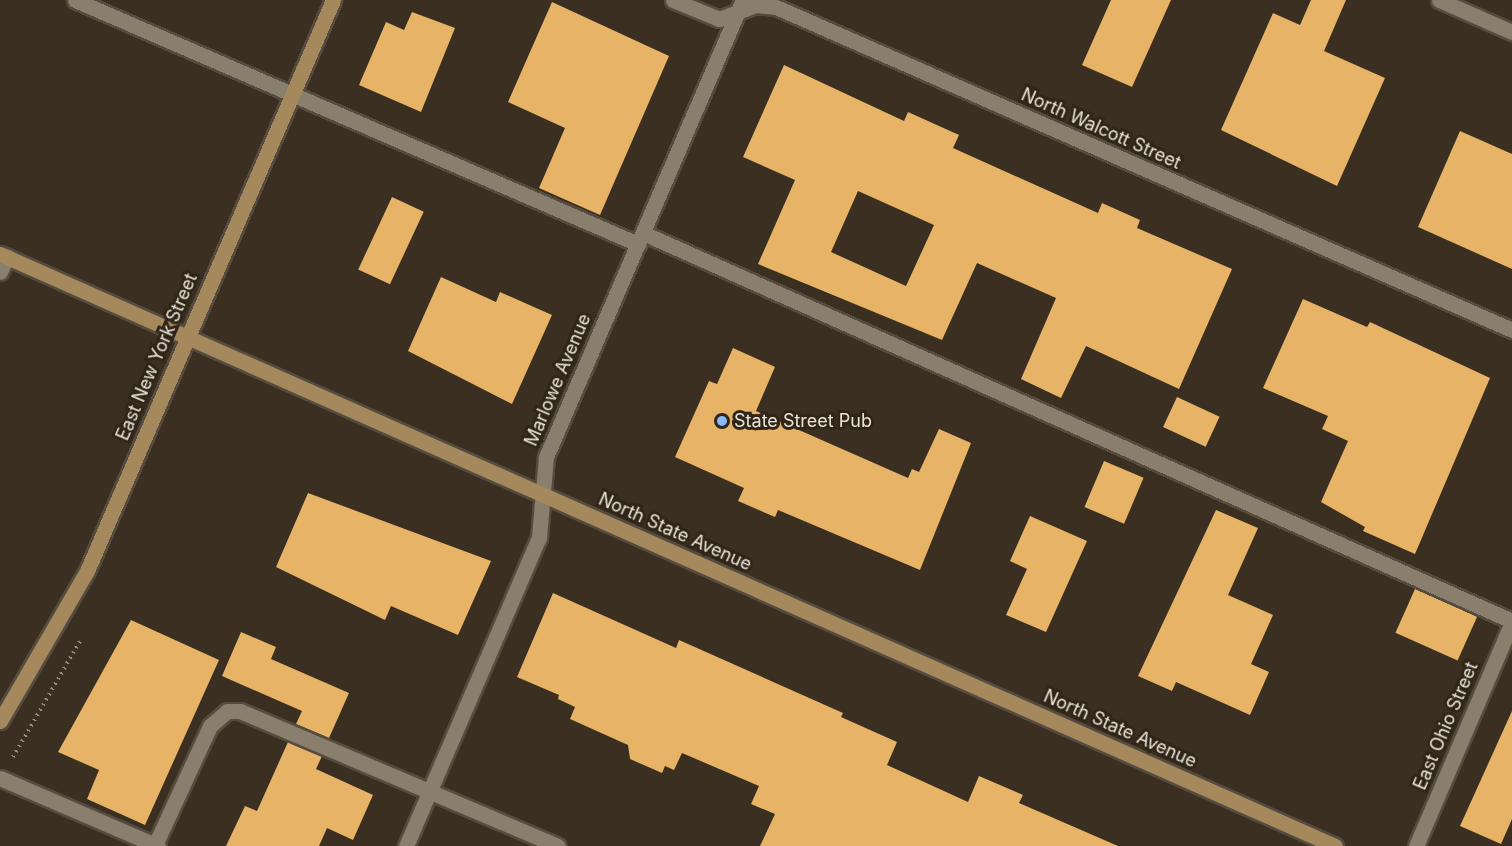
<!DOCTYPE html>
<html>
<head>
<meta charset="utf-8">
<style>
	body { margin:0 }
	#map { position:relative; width:1512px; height:846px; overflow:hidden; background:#3a2f21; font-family:Inter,sans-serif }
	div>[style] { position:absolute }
	.building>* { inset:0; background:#e6b367; transform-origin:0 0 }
	.path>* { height:4px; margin-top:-2px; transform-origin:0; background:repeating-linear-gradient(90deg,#989084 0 1.5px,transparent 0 6px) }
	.roads { filter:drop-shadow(2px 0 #554c3f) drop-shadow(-2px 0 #554c3f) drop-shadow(0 2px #554c3f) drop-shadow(0 -2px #554c3f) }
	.lane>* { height:15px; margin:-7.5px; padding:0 7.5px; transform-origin:7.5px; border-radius:7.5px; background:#8a7e6d }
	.street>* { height:15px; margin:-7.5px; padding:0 7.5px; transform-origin:7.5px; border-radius:7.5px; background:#8a7e6d }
	.secondary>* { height:15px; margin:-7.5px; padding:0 7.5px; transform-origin:7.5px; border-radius:7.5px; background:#a5895d }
	.dots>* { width:16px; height:16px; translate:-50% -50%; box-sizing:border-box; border:3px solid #302517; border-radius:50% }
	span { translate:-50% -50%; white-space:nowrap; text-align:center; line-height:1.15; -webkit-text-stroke:6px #302517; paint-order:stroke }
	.street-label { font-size:18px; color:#e9e3d9 }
	.poi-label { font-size:18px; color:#e9e3d9 }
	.left { translate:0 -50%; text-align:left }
</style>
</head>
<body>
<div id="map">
	<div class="building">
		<i style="clip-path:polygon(1111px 0,1171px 0,1132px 87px,1082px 65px)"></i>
		<i style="clip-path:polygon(1311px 0,1346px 0,1324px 51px,1385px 78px,1337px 186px,1221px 130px,1273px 13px,1300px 25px)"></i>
		<i style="clip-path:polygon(552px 2px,669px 56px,600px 215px,539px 188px,565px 128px,508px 102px)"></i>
		<i style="clip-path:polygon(412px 12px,455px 28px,421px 112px,359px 85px,386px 22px,404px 30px)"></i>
		<i style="clip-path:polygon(evenodd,784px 65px,904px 121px,908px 112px,959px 135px,953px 148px,1098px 213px,1102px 203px,1140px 220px,1137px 228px,1232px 269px,1179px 389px,1086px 346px,1061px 398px,1021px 379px,1056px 298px,977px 263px,942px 340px,758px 264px,795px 180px,743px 157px,784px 65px,858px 191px,934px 225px,906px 286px,831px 252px,858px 191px)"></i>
		<i style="clip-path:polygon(1460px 131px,1512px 154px,1512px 269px,1418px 227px)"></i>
		<i style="left:392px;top:197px;width:35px;height:80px;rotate:25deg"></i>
		<i style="clip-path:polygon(441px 277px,496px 302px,500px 292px,552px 315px,512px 404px,408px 351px)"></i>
		<i style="clip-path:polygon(1303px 299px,1367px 327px,1370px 322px,1490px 378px,1415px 554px,1363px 531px,1365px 527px,1321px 502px,1348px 441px,1322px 429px,1328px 416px,1263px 388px)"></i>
		<i style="clip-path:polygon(733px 348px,775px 367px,756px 411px,908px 478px,912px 469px,919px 472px,939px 429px,971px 443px,920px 570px,778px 510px,775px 517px,738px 501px,744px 488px,675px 457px,709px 381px,717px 384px)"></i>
		<i style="left:1177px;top:397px;width:47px;height:33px;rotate:25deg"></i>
		<i style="left:1104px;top:461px;width:43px;height:50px;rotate:23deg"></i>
		<i style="clip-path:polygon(308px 493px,491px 561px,458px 635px,391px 606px,385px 620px,276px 567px)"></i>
		<i style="clip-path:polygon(1216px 510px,1258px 528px,1228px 595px,1273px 615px,1251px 664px,1269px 672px,1250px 715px,1176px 682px,1172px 691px,1138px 676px)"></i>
		<i style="clip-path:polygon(1030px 516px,1087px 541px,1046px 632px,1006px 615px,1027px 569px,1010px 561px)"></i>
		<i style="left:1415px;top:589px;width:68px;height:48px;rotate:24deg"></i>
		<i style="clip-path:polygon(553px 593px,676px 648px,679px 640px,843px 713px,841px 717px,897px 742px,887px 765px,968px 802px,979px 776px,1023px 795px,1019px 803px,1118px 846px,760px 846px,775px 814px,751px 804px,759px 786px,682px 753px,674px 770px,665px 766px,662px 773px,630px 759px,628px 745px,570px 719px,575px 707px,558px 699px,559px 695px,517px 677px)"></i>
		<i style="clip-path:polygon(131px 620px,219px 660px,145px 825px,87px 799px,99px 770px,58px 752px)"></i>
		<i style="clip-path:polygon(241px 632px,276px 647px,271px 659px,349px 693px,329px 738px,296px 724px,302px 711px,222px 676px)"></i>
		<i style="clip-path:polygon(1512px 711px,1512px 819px,1501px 844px,1460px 826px)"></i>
		<i style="clip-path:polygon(288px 742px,322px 756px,316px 769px,373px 795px,353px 840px,327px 828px,319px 846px,226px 846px,245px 806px,257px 811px)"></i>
	</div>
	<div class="path">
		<i style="left:13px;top:757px;width:136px;rotate:-60deg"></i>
	</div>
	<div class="roads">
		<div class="lane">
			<i style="left:75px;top:0;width:614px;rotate:23.43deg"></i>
			<i style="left:1439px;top:0;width:80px;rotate:23.7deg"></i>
			<i style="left:643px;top:233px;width:952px;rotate:24.06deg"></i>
			<i style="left:0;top:272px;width:17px;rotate:-65deg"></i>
			<i style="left:0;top:778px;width:172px;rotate:23.3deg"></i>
			<i style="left:155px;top:845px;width:131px;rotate:-65.2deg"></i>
			<i style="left:210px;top:726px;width:23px;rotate:-41deg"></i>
			<i style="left:227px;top:711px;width:13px"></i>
			<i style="left:240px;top:711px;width:345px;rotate:23deg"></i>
		</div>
		<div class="street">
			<i style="left:673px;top:0;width:50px;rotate:22.4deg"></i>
			<i style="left:719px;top:19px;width:40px;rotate:-21deg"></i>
			<i style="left:756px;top:5px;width:20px;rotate:6deg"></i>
			<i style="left:776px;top:7px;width:804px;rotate:23.69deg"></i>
			<i style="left:406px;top:846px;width:336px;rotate:-66.7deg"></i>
			<i style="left:539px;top:537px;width:80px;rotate:-85deg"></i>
			<i style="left:546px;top:457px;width:498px;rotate:-66.7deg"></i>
			<i style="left:1416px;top:846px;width:244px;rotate:-66.8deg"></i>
		</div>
		<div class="secondary">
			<i style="left:0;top:254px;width:1460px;rotate:23.91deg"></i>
			<i style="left:0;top:721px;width:173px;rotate:-59.9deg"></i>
			<i style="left:87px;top:571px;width:622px;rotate:-66.69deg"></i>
		</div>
	</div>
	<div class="dots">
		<i style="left:722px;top:421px;background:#89bafc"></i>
	</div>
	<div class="street-label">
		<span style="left:1101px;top:129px;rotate:24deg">North Walcott Street</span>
		<span style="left:157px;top:357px;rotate:-67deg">East New York Street</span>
		<span style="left:558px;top:380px;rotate:-67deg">Marlowe Avenue</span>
		<span style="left:675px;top:532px;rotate:24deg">North State Avenue</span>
		<span style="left:1446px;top:726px;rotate:-67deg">East Ohio Street</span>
		<span style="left:1120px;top:729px;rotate:24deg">North State Avenue</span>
	</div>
	<div class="poi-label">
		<span class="left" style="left:734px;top:421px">State Street Pub</span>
	</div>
</div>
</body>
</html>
